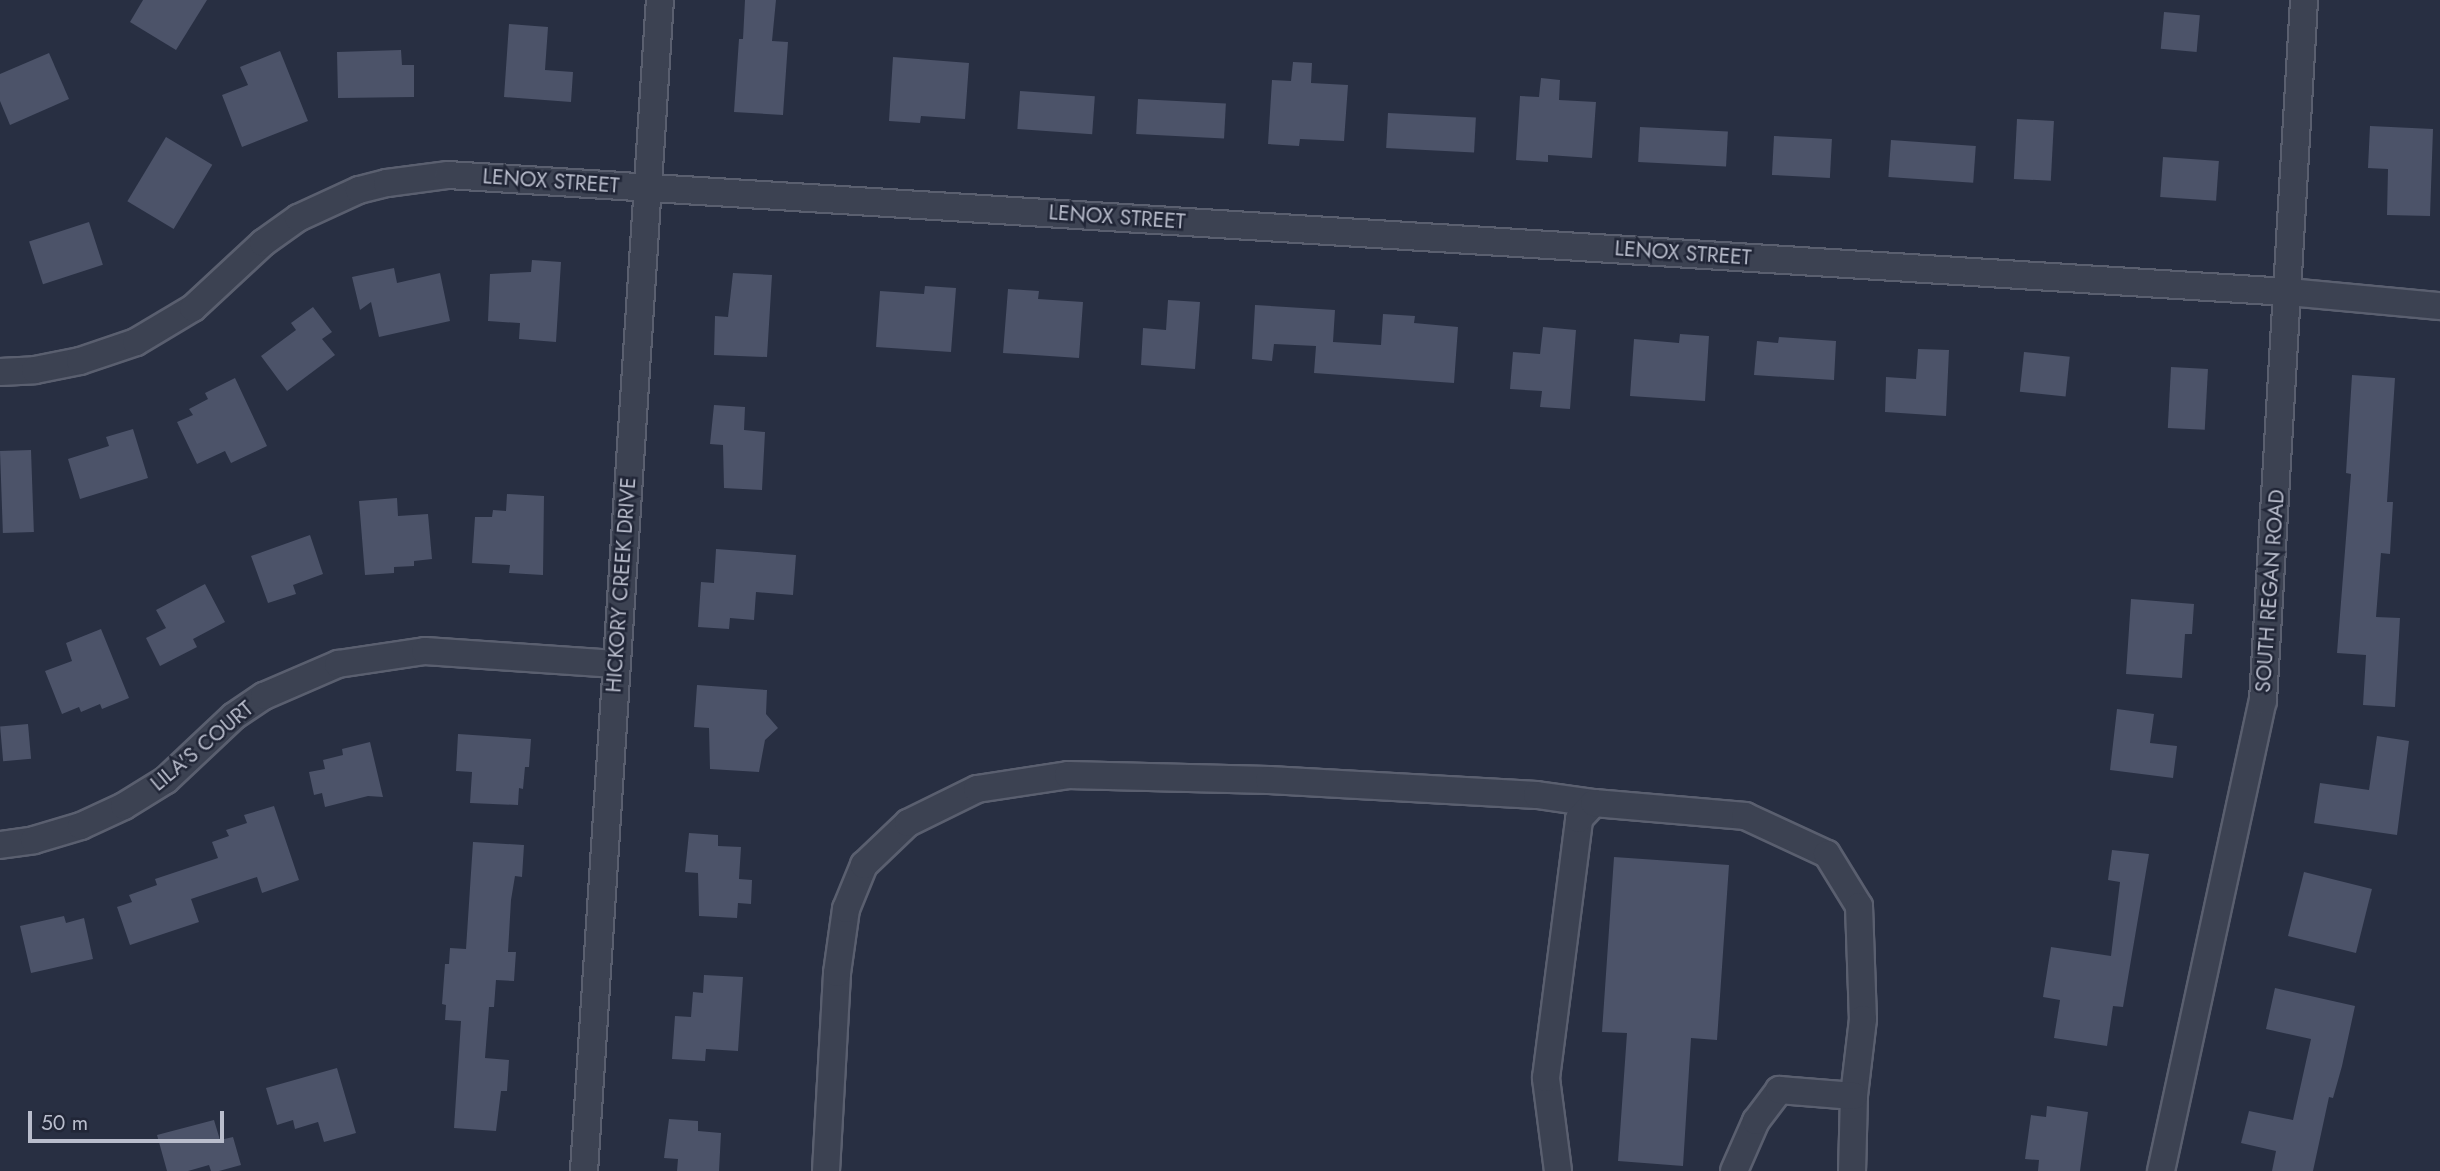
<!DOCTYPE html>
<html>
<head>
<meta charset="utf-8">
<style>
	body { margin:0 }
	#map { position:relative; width:2440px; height:1171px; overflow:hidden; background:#282f42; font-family:Jost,sans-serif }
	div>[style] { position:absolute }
	.building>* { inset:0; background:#4c5369; transform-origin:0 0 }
	.roads { filter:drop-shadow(2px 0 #5a5f6f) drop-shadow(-2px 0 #5a5f6f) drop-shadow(0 2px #5a5f6f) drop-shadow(0 -2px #5a5f6f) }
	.minor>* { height:26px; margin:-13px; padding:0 13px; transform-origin:13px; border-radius:13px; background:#3c4252 }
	span { translate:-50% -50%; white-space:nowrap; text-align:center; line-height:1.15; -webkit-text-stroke:5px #212637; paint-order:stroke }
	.street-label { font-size:21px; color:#b9bdcc }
	.scale { position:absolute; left:28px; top:1111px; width:196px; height:32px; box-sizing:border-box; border:4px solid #b9bdcc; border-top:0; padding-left:9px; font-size:21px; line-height:24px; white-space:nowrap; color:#b9bdcc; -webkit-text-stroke:5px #212637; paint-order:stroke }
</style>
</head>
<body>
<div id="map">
	<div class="building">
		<i style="clip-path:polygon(143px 0,207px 0,176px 50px,130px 22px)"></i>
		<i style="clip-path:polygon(745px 0,776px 0,772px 41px,788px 42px,783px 115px,734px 112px,739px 39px,743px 39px)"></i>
		<i style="left:2164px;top:12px;width:36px;height:37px;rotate:5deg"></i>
		<i style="clip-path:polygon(509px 24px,548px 27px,545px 70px,573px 72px,571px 102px,504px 97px)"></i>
		<i style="clip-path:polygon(401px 50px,402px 65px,414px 65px,414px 97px,338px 98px,337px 52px)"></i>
		<i style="clip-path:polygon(280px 51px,308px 121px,242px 147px,222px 95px,248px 85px,240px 67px)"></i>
		<i style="clip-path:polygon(49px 53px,69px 99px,10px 125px,0 101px,0 74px)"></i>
		<i style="clip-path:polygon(893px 57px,969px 63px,965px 119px,921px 116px,920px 123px,889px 121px)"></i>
		<i style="clip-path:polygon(1293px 62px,1312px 63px,1311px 83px,1348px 85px,1344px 141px,1300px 139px,1299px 146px,1268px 144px,1272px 80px,1291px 81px)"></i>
		<i style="clip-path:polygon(1541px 78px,1560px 80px,1559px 100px,1596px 102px,1592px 158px,1548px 155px,1548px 162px,1516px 160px,1520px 96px,1539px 97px)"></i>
		<i style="left:1020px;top:91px;width:75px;height:38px;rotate:4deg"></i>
		<i style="left:1138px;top:99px;width:88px;height:35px;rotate:3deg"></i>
		<i style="left:1388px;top:113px;width:88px;height:35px;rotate:3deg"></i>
		<i style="left:2017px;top:119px;width:37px;height:60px;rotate:3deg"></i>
		<i style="clip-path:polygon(2370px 126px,2433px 129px,2430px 216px,2387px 215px,2388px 169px,2368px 168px)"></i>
		<i style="left:1640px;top:127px;width:88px;height:35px;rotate:3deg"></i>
		<i style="left:1774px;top:136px;width:58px;height:39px;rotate:3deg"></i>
		<i style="left:166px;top:137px;width:54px;height:75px;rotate:31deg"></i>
		<i style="left:1891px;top:140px;width:85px;height:37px;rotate:4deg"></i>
		<i style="left:2163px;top:157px;width:56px;height:40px;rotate:4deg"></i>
		<i style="left:89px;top:222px;width:45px;height:63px;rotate:72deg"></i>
		<i style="clip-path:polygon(532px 260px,561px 262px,556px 342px,519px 339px,520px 323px,488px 321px,490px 274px,531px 272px)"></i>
		<i style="clip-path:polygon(394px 268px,397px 283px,440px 273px,450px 321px,379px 337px,371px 302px,360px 310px,352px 277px)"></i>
		<i style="clip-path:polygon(733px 273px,772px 275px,767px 357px,714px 355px,715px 316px,728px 317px)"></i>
		<i style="clip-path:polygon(925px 286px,956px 288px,951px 352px,876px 347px,880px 291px,924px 294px)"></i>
		<i style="clip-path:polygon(1008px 289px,1039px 291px,1038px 299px,1083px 302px,1079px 358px,1003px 353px)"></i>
		<i style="clip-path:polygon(1168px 300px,1200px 302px,1195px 369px,1141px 365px,1143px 328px,1166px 330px)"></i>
		<i style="clip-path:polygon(1255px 305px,1335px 310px,1333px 342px,1381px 345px,1383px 314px,1415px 316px,1414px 323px,1458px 327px,1454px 383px,1314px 373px,1316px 346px,1274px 344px,1272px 361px,1252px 359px)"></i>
		<i style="clip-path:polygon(313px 307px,332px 332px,322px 339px,335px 355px,287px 391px,261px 356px,296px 330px,291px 323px)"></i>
		<i style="clip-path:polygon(1543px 327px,1576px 330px,1570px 409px,1540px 407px,1542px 391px,1510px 389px,1513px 352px,1540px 354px)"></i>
		<i style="clip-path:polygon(1680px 334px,1709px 336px,1705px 401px,1630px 396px,1634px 339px,1679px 343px)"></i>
		<i style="clip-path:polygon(1779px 337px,1836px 341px,1834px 380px,1754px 375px,1757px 341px,1778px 343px)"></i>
		<i style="clip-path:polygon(1918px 349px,1949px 350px,1946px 416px,1885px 412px,1886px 377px,1916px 379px)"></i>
		<i style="left:2024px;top:352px;width:46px;height:40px;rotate:6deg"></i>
		<i style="left:2171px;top:367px;width:37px;height:61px;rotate:3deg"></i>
		<i style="clip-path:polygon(2352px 375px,2395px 378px,2387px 502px,2393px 502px,2390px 554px,2381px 553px,2376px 617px,2400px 618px,2395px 707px,2363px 705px,2366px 655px,2337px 653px,2351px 474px,2346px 473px)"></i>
		<i style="clip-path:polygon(235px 378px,267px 446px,231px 463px,225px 451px,197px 464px,177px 422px,193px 415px,189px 409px,208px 399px,205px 393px)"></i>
		<i style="clip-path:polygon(714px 405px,745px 407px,744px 430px,765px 432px,762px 490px,724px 488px,723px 445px,710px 444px)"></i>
		<i style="clip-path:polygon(133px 429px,148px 478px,80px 499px,68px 459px,109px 446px,106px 437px)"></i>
		<i style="left:31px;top:450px;width:82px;height:31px;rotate:88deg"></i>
		<i style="clip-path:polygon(507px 494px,544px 496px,543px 575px,509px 573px,510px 565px,472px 563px,475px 517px,492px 517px,493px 510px,506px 511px)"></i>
		<i style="clip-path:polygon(397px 498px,398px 516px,428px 514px,432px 559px,414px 561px,414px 566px,394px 567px,394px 573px,365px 575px,359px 501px)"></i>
		<i style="clip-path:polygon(310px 535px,323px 574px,293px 585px,296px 594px,268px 603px,251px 556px)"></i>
		<i style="clip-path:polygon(716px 549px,796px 555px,793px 595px,756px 592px,754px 620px,730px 618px,729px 629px,698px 627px,701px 582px,714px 583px)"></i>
		<i style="clip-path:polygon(205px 584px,225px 622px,193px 639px,197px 647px,160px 666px,146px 638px,166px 628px,156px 610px)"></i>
		<i style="clip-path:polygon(2131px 599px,2194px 604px,2192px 634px,2185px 634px,2182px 678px,2126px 674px)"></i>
		<i style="clip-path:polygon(101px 629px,129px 698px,102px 709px,100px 704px,81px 712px,79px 707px,62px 714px,45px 671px,72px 661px,66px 643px)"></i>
		<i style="clip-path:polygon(697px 685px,767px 690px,766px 714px,778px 728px,765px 740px,759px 772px,710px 769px,709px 728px,694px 727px)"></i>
		<i style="clip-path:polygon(2117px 709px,2154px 714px,2150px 743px,2177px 746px,2173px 778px,2110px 770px)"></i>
		<i style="left:28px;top:724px;width:35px;height:28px;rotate:85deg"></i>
		<i style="clip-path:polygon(458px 734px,531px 739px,529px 767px,525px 767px,523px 789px,519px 788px,518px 805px,470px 803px,472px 772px,456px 771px)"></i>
		<i style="clip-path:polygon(2377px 736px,2409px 741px,2397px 835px,2314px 823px,2320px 783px,2369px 790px)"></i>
		<i style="clip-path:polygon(370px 742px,383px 797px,368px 796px,325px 807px,322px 793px,314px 795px,309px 772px,325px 769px,323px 760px,343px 755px,342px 749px)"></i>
		<i style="clip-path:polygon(274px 806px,299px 880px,262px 893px,257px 877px,191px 899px,199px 922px,130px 945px,117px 907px,132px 902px,129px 895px,157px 885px,155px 879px,218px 858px,212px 842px,229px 836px,226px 830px,247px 823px,244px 815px)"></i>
		<i style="clip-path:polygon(689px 833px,718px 835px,718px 846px,741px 847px,739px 879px,752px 880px,751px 904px,738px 903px,737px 918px,699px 916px,698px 873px,685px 872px)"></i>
		<i style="clip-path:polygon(473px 842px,524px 845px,522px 877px,515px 876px,511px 900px,508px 952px,516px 952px,514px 981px,496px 980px,494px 1007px,489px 1007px,485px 1058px,509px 1060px,507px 1091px,501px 1091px,496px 1131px,454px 1128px,461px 1021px,445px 1020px,446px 1005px,442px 1004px,445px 964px,449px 964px,450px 948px,466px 949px)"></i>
		<i style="clip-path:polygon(2112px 850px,2149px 854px,2123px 1007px,2113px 1006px,2107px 1046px,2054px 1038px,2060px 1000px,2043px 997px,2051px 947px,2111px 956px,2120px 882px,2108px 880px)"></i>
		<i style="clip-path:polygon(1614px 857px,1729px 865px,1717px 1040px,1691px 1038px,1683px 1166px,1618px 1161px,1627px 1033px,1602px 1032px)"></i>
		<i style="left:2304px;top:872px;width:70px;height:66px;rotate:14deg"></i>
		<i style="clip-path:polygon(64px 916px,66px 923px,84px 918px,93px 959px,31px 973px,20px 926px)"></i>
		<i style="clip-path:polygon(704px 975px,743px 977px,738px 1051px,706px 1049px,705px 1061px,672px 1059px,675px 1016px,691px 1017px,693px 992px,703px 993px)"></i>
		<i style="clip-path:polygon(2275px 988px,2355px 1006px,2342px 1066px,2333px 1098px,2329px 1097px,2313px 1171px,2272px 1171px,2276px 1151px,2241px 1143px,2249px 1111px,2293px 1120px,2311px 1039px,2266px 1029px)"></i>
		<i style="clip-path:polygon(337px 1068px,356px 1133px,324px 1142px,318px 1122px,295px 1129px,293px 1120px,277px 1125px,266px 1088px)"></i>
		<i style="clip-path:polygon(2047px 1106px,2088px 1112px,2080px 1171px,2038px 1171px,2039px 1160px,2025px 1159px,2031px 1115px,2046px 1117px)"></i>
		<i style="clip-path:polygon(669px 1119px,698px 1121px,698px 1131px,721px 1133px,719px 1171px,677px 1171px,678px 1159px,664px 1158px)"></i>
		<i style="clip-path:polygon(214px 1120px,220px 1140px,233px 1137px,241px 1165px,219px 1171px,211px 1171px,209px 1165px,188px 1171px,167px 1171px,157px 1135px)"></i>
	</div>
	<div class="roads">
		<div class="minor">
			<i style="left:0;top:372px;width:35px;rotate:-3deg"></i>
			<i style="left:35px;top:370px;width:46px;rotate:-11.3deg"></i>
			<i style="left:80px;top:361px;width:59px;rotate:-18.7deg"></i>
			<i style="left:136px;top:342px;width:66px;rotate:-30.8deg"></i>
			<i style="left:193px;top:308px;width:96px;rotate:-42.9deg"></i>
			<i style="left:263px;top:243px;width:43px;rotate:-35.5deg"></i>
			<i style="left:298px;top:218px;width:67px;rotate:-24.7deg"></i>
			<i style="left:359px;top:190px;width:29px;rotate:-14deg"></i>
			<i style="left:387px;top:183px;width:62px;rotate:-7.5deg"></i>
			<i style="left:448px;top:175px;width:1844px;rotate:3.64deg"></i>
			<i style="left:2288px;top:292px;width:153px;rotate:5.3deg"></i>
			<i style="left:0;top:845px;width:34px;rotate:-8deg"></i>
			<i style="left:34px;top:840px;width:49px;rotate:-16.6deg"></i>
			<i style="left:81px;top:826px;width:47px;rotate:-24.9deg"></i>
			<i style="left:124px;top:806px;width:49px;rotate:-31.8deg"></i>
			<i style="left:166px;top:780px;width:93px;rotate:-43.3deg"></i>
			<i style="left:234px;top:716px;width:36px;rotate:-34deg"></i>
			<i style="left:264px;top:696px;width:81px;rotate:-23.4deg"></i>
			<i style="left:338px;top:664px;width:88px;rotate:-8.5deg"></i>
			<i style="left:425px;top:651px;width:191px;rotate:3.9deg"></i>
			<i style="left:584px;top:1171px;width:1173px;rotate:-86.29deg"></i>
			<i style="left:826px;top:1171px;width:198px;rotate:-86.8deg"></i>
			<i style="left:837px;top:973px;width:65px;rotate:-82deg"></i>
			<i style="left:846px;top:909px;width:48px;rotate:-67.8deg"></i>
			<i style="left:864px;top:865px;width:61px;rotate:-43.7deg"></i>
			<i style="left:908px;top:823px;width:77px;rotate:-26.2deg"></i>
			<i style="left:977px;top:789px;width:92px;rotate:-8.7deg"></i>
			<i style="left:1068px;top:775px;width:201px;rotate:1.4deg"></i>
			<i style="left:1269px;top:780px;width:268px;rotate:3.2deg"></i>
			<i style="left:1537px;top:795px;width:58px;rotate:8deg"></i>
			<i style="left:1558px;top:1171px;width:94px;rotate:-97.4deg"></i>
			<i style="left:1546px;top:1078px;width:261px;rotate:-82.7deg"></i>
			<i style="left:1579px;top:819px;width:22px;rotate:-47deg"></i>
			<i style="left:1594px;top:803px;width:152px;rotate:4.9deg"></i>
			<i style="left:1745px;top:816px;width:90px;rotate:24.9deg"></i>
			<i style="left:1827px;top:854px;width:61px;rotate:58.4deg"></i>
			<i style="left:1859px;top:906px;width:113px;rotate:88deg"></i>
			<i style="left:1863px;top:1019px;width:78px;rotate:96.7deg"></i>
			<i style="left:1854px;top:1096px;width:75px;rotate:91.5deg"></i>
			<i style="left:1734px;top:1171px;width:55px;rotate:-66.3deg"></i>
			<i style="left:1756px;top:1121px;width:39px;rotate:-53deg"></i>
			<i style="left:1779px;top:1090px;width:75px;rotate:4.6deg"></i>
			<i style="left:2161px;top:1171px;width:481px;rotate:-77.8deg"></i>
			<i style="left:2263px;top:701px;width:702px;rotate:-86.65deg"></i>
		</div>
	</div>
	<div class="street-label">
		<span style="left:551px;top:181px;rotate:4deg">LENOX STREET</span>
		<span style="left:1117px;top:217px;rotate:4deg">LENOX STREET</span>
		<span style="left:1683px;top:253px;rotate:4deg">LENOX STREET</span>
		<span style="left:621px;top:585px;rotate:-86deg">HICKORY CREEK DRIVE</span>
		<span style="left:2270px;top:591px;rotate:-86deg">SOUTH REGAN ROAD</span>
		<span style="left:202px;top:746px;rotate:-40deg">LILA'S COURT</span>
	</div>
	<div class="scale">50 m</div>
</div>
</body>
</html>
